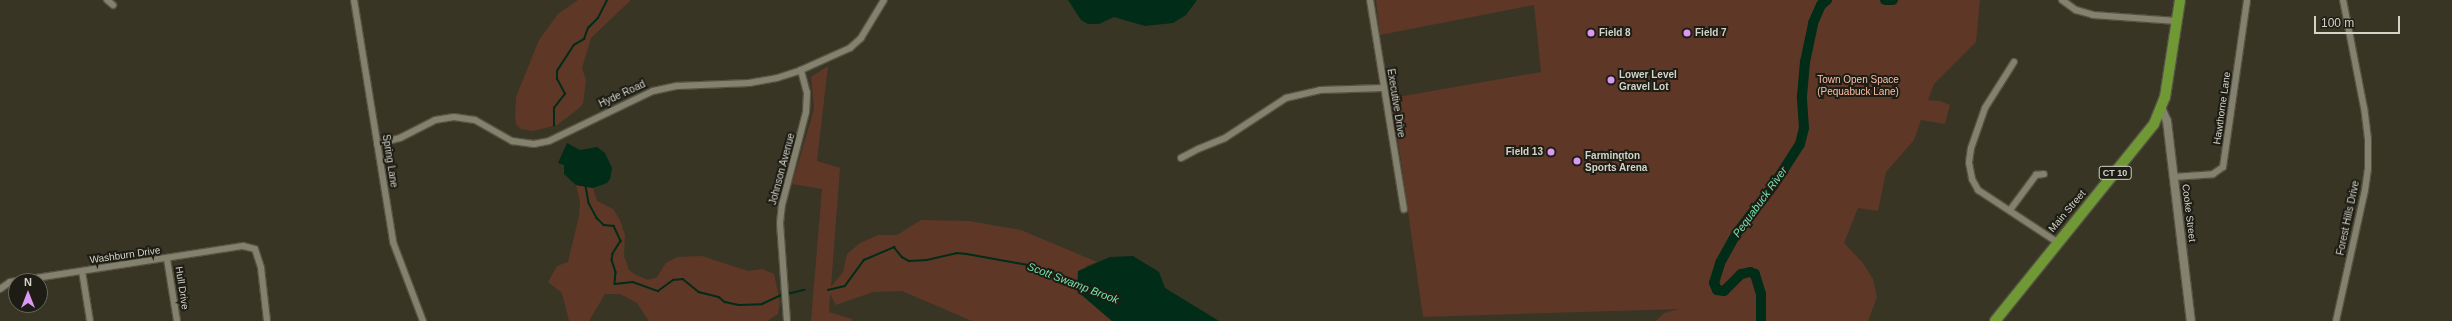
<!DOCTYPE html>
<html>
<head>
<meta charset="utf-8">
<style>
	body { margin:0 }
	#map { position:relative; width:2452px; height:321px; overflow:hidden; background:#383524; font-family:Helvetica,sans-serif }
	div>[style] { position:absolute }
	.green>* { inset:0; background:#5e3727 }
	.water>* { inset:0; background:#002c18 }
	.stream>* { height:1.5px; margin:-0.75px; padding:0 0.75px; transform-origin:0.75px; border-radius:0.75px; background:#002c18 }
	.river>* { height:10px; margin:-5px; padding:0 5px; transform-origin:5px; border-radius:5px; background:#002c18 }
	.roads { filter:drop-shadow(1px 0 #555444) drop-shadow(-1px 0 #555444) drop-shadow(0 1px #555444) drop-shadow(0 -1px #555444) }
	.minor>* { height:6px; margin:-3px; padding:0 3px; transform-origin:3px; border-radius:3px; background:#84826e }
	.secondary>* { height:8px; margin:-4px; padding:0 4px; transform-origin:4px; border-radius:4px; background:#84826e }
	.trunk>* { height:10px; margin:-5px; padding:0 5px; transform-origin:5px; border-radius:5px; background:#709936 }
	.dots>* { width:11px; height:11px; translate:-50% -50%; box-sizing:border-box; border:2px solid #1e1d15; border-radius:50% }
	span { translate:-50% -50%; white-space:nowrap; text-align:center; line-height:1.15; -webkit-text-stroke:4px #1e1d15; paint-order:stroke }
	.shield-label span { padding:1px 3px; background:#1e1d15; border:1px solid; border-radius:3px; -webkit-text-stroke-width:0 }
	.shield-label { font-size:9px; color:#d4d3c8; font-weight:700 }
	.poi-label { font-size:10px; color:#d4d3c8; font-weight:700 }
	.left { translate:0 -50%; text-align:left }
	.right { translate:-100% -50%; text-align:right }
	.park-label { font-size:10px; color:#fec0a7 }
	.street-label { font-size:10px; color:#d4d3c8 }
	.water-label { font-size:11px; color:#73e4ab; font-style:italic }
	.north { position:absolute; left:8px; top:273px; width:40px; height:40px; box-sizing:border-box; background:#1e1d15; border:1px solid #67665d; border-radius:50%; rotate:0deg; font-size:11px; font-weight:700; line-height:16px; text-align:center; color:#d4d3c8 }
	.north::after { content:''; display:block; margin:auto; width:14px; height:18px; background:#db99f5; clip-path:polygon(50% 0,100% 100%,50% 72%,0 100%) }
	.scale { position:absolute; left:2314px; top:16px; width:86px; height:18px; box-sizing:border-box; border:2px solid #d4d3c8; border-top:0; padding-left:5px; font-size:12px; line-height:14px; white-space:nowrap; color:#d4d3c8; -webkit-text-stroke:3px #1e1d15; paint-order:stroke }
</style>
</head>
<body>
<div id="map">
	<div class="green">
		<i style="clip-path:polygon(578px 0,631px 0,591px 38px,582px 68px,586px 80px,583px 104px,578px 109px,557px 125px,533px 131px,521px 129px,516px 124px,515px 115px,516px 97px,539px 40px,558px 14px)"></i>
		<i style="clip-path:polygon(1376px 0,1980px 0,1976px 42px,1934px 84px,1928px 100px,1940px 101px,1950px 105px,1945px 124px,1921px 120px,1914px 140px,1886px 172px,1878px 211px,1858px 208px,1844px 243px,1863px 263px,1873px 279px,1877px 297px,1868px 321px,1656px 321px,1664px 313px,1680px 309px,1423px 317px,1392px 98px,1541px 72px,1534px 5px,1380px 35px)"></i>
		<i style="clip-path:polygon(828px 66px,817px 161px,840px 168px,831px 287px,843px 272px,847px 254px,860px 243px,878px 235px,897px 235px,921px 220px,969px 221px,1021px 230px,1097px 262px,1086px 266px,1077px 291px,1112px 321px,972px 321px,902px 291px,873px 292px,836px 305px,830px 294px,829px 312px,852px 319px,852px 321px,811px 321px,822px 189px,792px 184px,814px 109px,811px 77px)"></i>
		<i style="clip-path:polygon(576px 185px,593px 188px,597px 201px,613px 209px,620px 220px,625px 235px,624px 256px,629px 270px,636px 275px,648px 280px,657px 277px,666px 263px,677px 257px,702px 256px,748px 271px,762px 269px,774px 274px,780px 302px,778px 314px,767px 321px,649px 321px,637px 303px,620px 294px,605px 294px,589px 321px,569px 321px,562px 293px,548px 282px,557px 266px,568px 262px,579px 216px,580px 201px)"></i>
	</div>
	<div class="water">
		<i style="clip-path:polygon(1068px 0,1197px 0,1186px 15px,1173px 23px,1145px 26px,1114px 17px,1099px 24px,1088px 24px,1081px 20px)"></i>
		<i style="clip-path:polygon(567px 143px,580px 150px,597px 147px,605px 153px,612px 168px,610px 179px,607px 183px,593px 188px,581px 186px,576px 185px,564px 174px,564px 165px,558px 163px)"></i>
		<i style="clip-path:polygon(1133px 256px,1159px 272px,1165px 288px,1219px 321px,1112px 321px,1077px 291px,1078px 271px,1110px 257px)"></i>
	</div>
	<div class="stream">
		<i style="left:554px;top:126px;width:18px;rotate:-90deg"></i>
		<i style="left:554px;top:108px;width:18px;rotate:-52deg"></i>
		<i style="left:565px;top:94px;width:17px;rotate:-118deg"></i>
		<i style="left:557px;top:79px;width:8px;rotate:-90deg"></i>
		<i style="left:557px;top:71px;width:31px;rotate:-57deg"></i>
		<i style="left:574px;top:45px;width:12px;rotate:-31deg"></i>
		<i style="left:584px;top:39px;width:12px;rotate:-70deg"></i>
		<i style="left:588px;top:28px;width:14px;rotate:-45deg"></i>
		<i style="left:598px;top:18px;width:20px;rotate:-63deg"></i>
		<i style="left:586px;top:186px;width:17px;rotate:80deg"></i>
		<i style="left:589px;top:203px;width:17px;rotate:62deg"></i>
		<i style="left:597px;top:218px;width:10px;rotate:45deg"></i>
		<i style="left:604px;top:225px;width:10px;rotate:6deg"></i>
		<i style="left:614px;top:226px;width:17px;rotate:65deg"></i>
		<i style="left:621px;top:241px;width:15px;rotate:122deg"></i>
		<i style="left:613px;top:254px;width:6px;rotate:99deg"></i>
		<i style="left:612px;top:260px;width:13px;rotate:72deg"></i>
		<i style="left:616px;top:272px;width:12px;rotate:95deg"></i>
		<i style="left:615px;top:284px;width:18px;rotate:-6deg"></i>
		<i style="left:633px;top:282px;width:27px;rotate:20deg"></i>
		<i style="left:658px;top:291px;width:19px;rotate:-36deg"></i>
		<i style="left:673px;top:280px;width:10px;rotate:-6deg"></i>
		<i style="left:683px;top:279px;width:21px;rotate:39deg"></i>
		<i style="left:699px;top:292px;width:21px;rotate:14deg"></i>
		<i style="left:719px;top:297px;width:8px;rotate:40deg"></i>
		<i style="left:725px;top:302px;width:14px;rotate:12deg"></i>
		<i style="left:739px;top:305px;width:23px;rotate:-2deg"></i>
		<i style="left:762px;top:304px;width:23px;rotate:-25deg"></i>
		<i style="left:828px;top:290px;width:17px;rotate:-13deg"></i>
		<i style="left:845px;top:286px;width:32px;rotate:-54deg"></i>
		<i style="left:864px;top:260px;width:33px;rotate:-23deg"></i>
		<i style="left:894px;top:247px;width:13px;rotate:51deg"></i>
		<i style="left:902px;top:257px;width:8px;rotate:30deg"></i>
		<i style="left:909px;top:261px;width:18px;rotate:-3deg"></i>
		<i style="left:927px;top:260px;width:31px;rotate:-13deg"></i>
		<i style="left:957px;top:253px;width:10px;rotate:6deg"></i>
		<i style="left:967px;top:254px;width:62px;rotate:10.2deg"></i>
		<i style="left:1028px;top:265px;width:54px;rotate:19.4deg"></i>
		<i style="left:787px;top:294px;width:18px;rotate:-13deg"></i>
	</div>
	<div class="river">
		<i style="left:1885px;top:0;width:8px"></i>
		<i style="left:1761px;top:321px;width:27px;rotate:-90deg"></i>
		<i style="left:1761px;top:294px;width:21px;rotate:-107deg"></i>
		<i style="left:1755px;top:274px;width:5px;rotate:-158deg"></i>
		<i style="left:1750px;top:272px;width:9px;rotate:167deg"></i>
		<i style="left:1741px;top:274px;width:24px;rotate:135deg"></i>
		<i style="left:1724px;top:291px;width:7px;rotate:-172deg"></i>
		<i style="left:1717px;top:290px;width:8px;rotate:-113deg"></i>
		<i style="left:1714px;top:283px;width:21px;rotate:-73deg"></i>
		<i style="left:1720px;top:263px;width:33px;rotate:-61deg"></i>
		<i style="left:1736px;top:234px;width:61px;rotate:-52.4deg"></i>
		<i style="left:1773px;top:186px;width:50px;rotate:-57.3deg"></i>
		<i style="left:1800px;top:144px;width:16px;rotate:-76deg"></i>
		<i style="left:1804px;top:128px;width:32px;rotate:-94deg"></i>
		<i style="left:1802px;top:96px;width:34px;rotate:-85deg"></i>
		<i style="left:1805px;top:62px;width:40px;rotate:-78deg"></i>
		<i style="left:1813px;top:23px;width:20px;rotate:-66deg"></i>
		<i style="left:1821px;top:5px;width:8px;rotate:-40deg"></i>
	</div>
	<div class="roads">
		<div class="minor">
			<i style="left:107px;top:0;width:8px;rotate:40deg"></i>
			<i style="left:354px;top:0;width:245px;rotate:80.8deg"></i>
			<i style="left:393px;top:242px;width:85px;rotate:69.2deg"></i>
			<i style="left:1370px;top:0;width:212px;rotate:80.8deg"></i>
			<i style="left:2062px;top:0;width:17px;rotate:36deg"></i>
			<i style="left:2076px;top:10px;width:18px;rotate:16deg"></i>
			<i style="left:2093px;top:15px;width:84px;rotate:4.1deg"></i>
			<i style="left:2014px;top:62px;width:54px;rotate:122.2deg"></i>
			<i style="left:1985px;top:108px;width:42px;rotate:109.3deg"></i>
			<i style="left:1971px;top:148px;width:15px;rotate:98deg"></i>
			<i style="left:1969px;top:163px;width:16px;rotate:79deg"></i>
			<i style="left:1972px;top:179px;width:13px;rotate:61deg"></i>
			<i style="left:1978px;top:190px;width:95px;rotate:33.4deg"></i>
			<i style="left:377px;top:144px;width:24px;rotate:-15deg"></i>
			<i style="left:400px;top:138px;width:39px;rotate:-27deg"></i>
			<i style="left:435px;top:120px;width:19px;rotate:-9deg"></i>
			<i style="left:454px;top:117px;width:21px;rotate:8deg"></i>
			<i style="left:475px;top:120px;width:43px;rotate:29.6deg"></i>
			<i style="left:512px;top:141px;width:22px;rotate:8deg"></i>
			<i style="left:534px;top:144px;width:15px;rotate:-11deg"></i>
			<i style="left:549px;top:141px;width:115px;rotate:-25.7deg"></i>
			<i style="left:653px;top:91px;width:25px;rotate:-12deg"></i>
			<i style="left:677px;top:86px;width:72px;rotate:-2.4deg"></i>
			<i style="left:749px;top:83px;width:28px;rotate:-10deg"></i>
			<i style="left:777px;top:78px;width:25px;rotate:-18deg"></i>
			<i style="left:801px;top:70px;width:54px;rotate:-24.2deg"></i>
			<i style="left:850px;top:48px;width:15px;rotate:-42deg"></i>
			<i style="left:861px;top:38px;width:44px;rotate:-58.8deg"></i>
			<i style="left:1181px;top:158px;width:19px;rotate:-28deg"></i>
			<i style="left:1198px;top:149px;width:29px;rotate:-22deg"></i>
			<i style="left:1225px;top:138px;width:73px;rotate:-33.3deg"></i>
			<i style="left:1286px;top:98px;width:35px;rotate:-13deg"></i>
			<i style="left:1320px;top:90px;width:63px;rotate:-1.8deg"></i>
			<i style="left:2174px;top:177px;width:39px;rotate:-4deg"></i>
			<i style="left:2213px;top:174px;width:12px;rotate:-35deg"></i>
			<i style="left:2223px;top:167px;width:169px;rotate:-81.8deg"></i>
			<i style="left:2010px;top:210px;width:44px;rotate:-53.4deg"></i>
			<i style="left:2036px;top:175px;width:8px;rotate:-7deg"></i>
			<i style="left:167px;top:259px;width:63px;rotate:80.8deg"></i>
			<i style="left:82px;top:271px;width:51px;rotate:80.9deg"></i>
			<i style="left:0;top:289px;width:12px;rotate:-35deg"></i>
			<i style="left:10px;top:282px;width:236px;rotate:-8.8deg"></i>
			<i style="left:243px;top:246px;width:12px;rotate:14deg"></i>
			<i style="left:255px;top:249px;width:20px;rotate:72deg"></i>
			<i style="left:261px;top:268px;width:53px;rotate:83.5deg"></i>
			<i style="left:787px;top:321px;width:98px;rotate:-94.1deg"></i>
			<i style="left:780px;top:223px;width:18px;rotate:-84deg"></i>
			<i style="left:782px;top:205px;width:96px;rotate:-75.5deg"></i>
			<i style="left:806px;top:112px;width:19px;rotate:-87deg"></i>
			<i style="left:807px;top:93px;width:24px;rotate:-105deg"></i>
			<i style="left:2336px;top:321px;width:134px;rotate:-77.5deg"></i>
			<i style="left:2365px;top:190px;width:22px;rotate:-82deg"></i>
			<i style="left:2368px;top:168px;width:29px;rotate:-90deg"></i>
			<i style="left:2368px;top:139px;width:31px;rotate:-97deg"></i>
			<i style="left:2364px;top:108px;width:110px;rotate:-101deg"></i>
		</div>
		<div class="secondary">
			<i style="left:2162px;top:110px;width:12px;rotate:66deg"></i>
			<i style="left:2167px;top:121px;width:201px;rotate:83.2deg"></i>
		</div>
		<div class="trunk">
			<i style="left:1995px;top:321px;width:253px;rotate:-51.1deg"></i>
			<i style="left:2154px;top:124px;width:29px;rotate:-68deg"></i>
			<i style="left:2165px;top:97px;width:98px;rotate:-81.2deg"></i>
		</div>
	</div>
	<div class="dots">
		<i style="left:1591px;top:33px;background:#db99f5"></i>
		<i style="left:1687px;top:33px;background:#db99f5"></i>
		<i style="left:1611px;top:80px;background:#db99f5"></i>
		<i style="left:1551px;top:152px;background:#db99f5"></i>
		<i style="left:1577px;top:161px;background:#db99f5"></i>
	</div>
	<div class="shield-label">
		<span style="left:2115px;top:173px">CT 10</span>
	</div>
	<div class="poi-label">
		<span class="left" style="left:1599px;top:33px">Field 8</span>
		<span class="left" style="left:1695px;top:33px">Field 7</span>
		<span class="left" style="left:1619px;top:80px">Lower Level<br>Gravel Lot</span>
		<span class="right" style="left:1543px;top:152px">Field 13</span>
		<span class="left" style="left:1585px;top:161px">Farmington<br>Sports Arena</span>
	</div>
	<div class="park-label">
		<span style="left:1858px;top:85px">Town Open Space<br>(Pequabuck Lane)</span>
	</div>
	<div class="street-label">
		<span style="left:622px;top:94px;rotate:-25deg">Hyde Road</span>
		<span style="left:1396px;top:103px;rotate:81deg">Executive Drive</span>
		<span style="left:2222px;top:108px;rotate:-82deg">Hawthorne Lane</span>
		<span style="left:390px;top:161px;rotate:81deg">Spring Lane</span>
		<span style="left:782px;top:169px;rotate:-75deg">Johnson Avenue</span>
		<span style="left:2067px;top:211px;rotate:-50deg">Main Street</span>
		<span style="left:2189px;top:213px;rotate:83deg">Cooke Street</span>
		<span style="left:2348px;top:218px;rotate:-78deg">Forest Hills Drive</span>
		<span style="left:125px;top:255px;rotate:-8deg">Washburn Drive</span>
		<span style="left:182px;top:288px;rotate:81deg">Hull Drive</span>
	</div>
	<div class="water-label">
		<span style="left:1760px;top:202px;rotate:-54deg">Pequabuck River</span>
		<span style="left:1073px;top:283px;rotate:21deg">Scott Swamp Brook</span>
	</div>
	<div class="north">N</div>
	<div class="scale">100 m</div>
</div>
</body>
</html>
